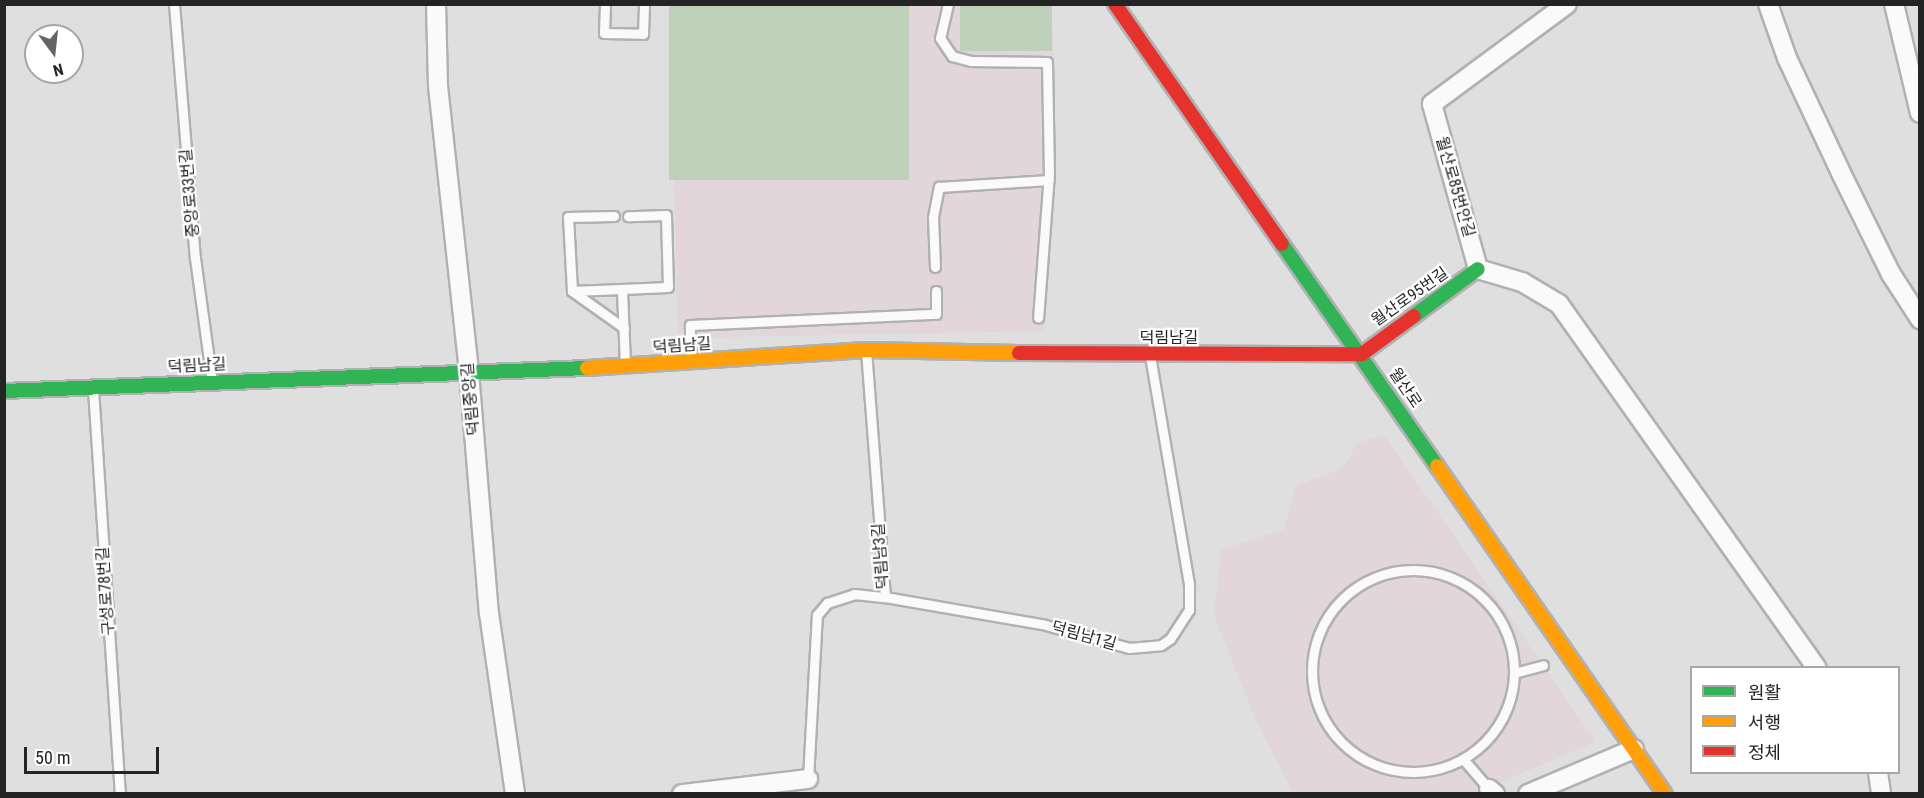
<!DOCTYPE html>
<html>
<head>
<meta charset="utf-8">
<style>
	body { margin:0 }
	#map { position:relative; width:1924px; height:798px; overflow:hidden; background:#dfdfe0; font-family:"Roboto Condensed","Noto Sans KR",sans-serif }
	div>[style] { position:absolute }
	.education>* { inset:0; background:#e3d6db }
	.green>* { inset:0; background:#c0d1bb; transform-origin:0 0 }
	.roads { filter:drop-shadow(2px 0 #b1b1b2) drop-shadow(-2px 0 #b1b1b2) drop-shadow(0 2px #b1b1b2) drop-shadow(0 -2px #b1b1b2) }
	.lane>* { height:9px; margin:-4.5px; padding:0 4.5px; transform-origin:4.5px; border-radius:4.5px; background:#fafafa }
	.lane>.ring { margin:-4.5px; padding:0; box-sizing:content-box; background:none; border:9px solid #fafafa; border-radius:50% }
	.street>* { height:18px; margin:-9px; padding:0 9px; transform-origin:9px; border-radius:9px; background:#fafafa }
	.fast>* { height:14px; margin:-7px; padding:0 7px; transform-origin:7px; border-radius:7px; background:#30b455 }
	.slow>* { height:14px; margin:-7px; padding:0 7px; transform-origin:7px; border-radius:7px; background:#ff9f0a }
	.jam>* { height:14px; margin:-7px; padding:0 7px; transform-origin:7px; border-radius:7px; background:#e5322d }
	span { translate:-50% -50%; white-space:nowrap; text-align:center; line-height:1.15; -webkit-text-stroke:4.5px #fff; paint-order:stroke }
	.street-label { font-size:16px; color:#242425 }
	.frame { position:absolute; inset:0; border:6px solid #242425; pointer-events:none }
	.legend { position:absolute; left:1690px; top:666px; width:210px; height:108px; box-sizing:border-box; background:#fff; border:2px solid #a7a7a8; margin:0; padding:8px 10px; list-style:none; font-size:18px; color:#242425 }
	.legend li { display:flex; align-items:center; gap:12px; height:30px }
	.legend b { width:30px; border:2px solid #a7a7a8 }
	.north { position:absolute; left:24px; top:24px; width:60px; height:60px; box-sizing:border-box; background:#fff; border:2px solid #a7a7a8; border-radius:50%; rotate:165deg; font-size:16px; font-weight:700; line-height:24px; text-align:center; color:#242425 }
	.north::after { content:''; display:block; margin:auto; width:21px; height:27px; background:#656566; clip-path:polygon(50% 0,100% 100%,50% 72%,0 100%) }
	.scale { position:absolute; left:24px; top:747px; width:135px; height:27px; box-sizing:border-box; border:3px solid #242425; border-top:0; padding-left:8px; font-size:18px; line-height:21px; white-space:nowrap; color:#242425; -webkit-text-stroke:4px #fff; paint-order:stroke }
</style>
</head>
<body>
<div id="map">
	<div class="education">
		<i style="clip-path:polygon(669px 5px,1052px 5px,1056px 173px,1044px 331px,678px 338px)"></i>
		<i style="clip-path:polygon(1384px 434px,1596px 742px,1475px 793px,1293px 793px,1256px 721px,1214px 616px,1221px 550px,1284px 529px,1295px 487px,1344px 467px,1357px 443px)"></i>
	</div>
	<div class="green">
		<i style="left:669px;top:5px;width:240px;height:175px"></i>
		<i style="left:960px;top:5px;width:92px;height:46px"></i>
	</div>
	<div class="roads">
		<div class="lane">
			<i style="left:174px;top:4px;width:255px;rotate:85.3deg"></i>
			<i style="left:195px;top:258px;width:125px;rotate:82.2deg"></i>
			<i style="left:605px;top:4px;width:29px;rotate:92deg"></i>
			<i style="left:604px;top:33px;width:39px;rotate:1deg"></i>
			<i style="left:643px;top:34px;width:30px;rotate:-88deg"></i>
			<i style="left:948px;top:4px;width:35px;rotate:103deg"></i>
			<i style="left:940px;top:38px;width:22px;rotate:56deg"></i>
			<i style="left:952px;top:56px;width:20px;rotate:15deg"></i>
			<i style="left:971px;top:61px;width:76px;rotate:0.8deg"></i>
			<i style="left:1047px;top:62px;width:111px;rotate:89deg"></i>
			<i style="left:1049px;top:173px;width:145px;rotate:94.3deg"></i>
			<i style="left:614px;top:216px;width:46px;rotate:178.8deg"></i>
			<i style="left:568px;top:217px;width:74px;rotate:86.9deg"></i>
			<i style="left:572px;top:291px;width:50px;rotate:-2.3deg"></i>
			<i style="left:935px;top:267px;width:50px;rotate:-92.3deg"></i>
			<i style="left:933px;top:217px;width:31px;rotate:-79deg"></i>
			<i style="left:939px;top:187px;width:110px;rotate:-3.6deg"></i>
			<i style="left:572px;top:291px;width:64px;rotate:35.4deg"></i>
			<i style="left:691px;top:360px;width:35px;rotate:-92deg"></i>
			<i style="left:690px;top:325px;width:246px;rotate:-2.6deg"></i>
			<i style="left:936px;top:314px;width:23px;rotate:-90deg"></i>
			<i style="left:625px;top:365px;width:76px;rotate:-92.3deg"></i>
			<i style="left:622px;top:289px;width:46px;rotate:-2.5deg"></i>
			<i style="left:668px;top:287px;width:72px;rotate:-91.6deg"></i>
			<i style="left:666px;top:215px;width:38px;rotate:178deg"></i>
			<i style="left:93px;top:389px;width:406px;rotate:86.2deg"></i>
			<i class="ring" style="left:1312px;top:570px;width:193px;height:193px"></i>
			<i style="left:885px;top:597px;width:159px;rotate:9.8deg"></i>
			<i style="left:1042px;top:624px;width:90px;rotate:15.4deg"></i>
			<i style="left:1129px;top:648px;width:32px;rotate:-5deg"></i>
			<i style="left:1161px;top:645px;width:11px;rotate:-34deg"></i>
			<i style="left:1170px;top:639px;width:35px;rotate:-57deg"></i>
			<i style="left:1189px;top:610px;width:26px;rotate:-90deg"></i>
			<i style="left:1189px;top:584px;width:230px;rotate:-99.7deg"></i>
			<i style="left:1514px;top:673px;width:30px;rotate:-15deg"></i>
			<i style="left:1463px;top:759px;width:40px;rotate:49deg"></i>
			<i style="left:808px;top:779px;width:164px;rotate:-86.9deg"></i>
			<i style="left:817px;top:615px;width:16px;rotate:-50deg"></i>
			<i style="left:827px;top:603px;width:28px;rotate:-18deg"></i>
			<i style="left:854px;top:594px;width:31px;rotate:6deg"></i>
			<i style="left:885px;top:597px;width:246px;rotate:-94.4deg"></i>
		</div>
		<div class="street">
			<i style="left:436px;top:4px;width:82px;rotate:88.6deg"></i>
			<i style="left:438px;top:86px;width:288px;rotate:83.8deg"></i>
			<i style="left:469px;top:372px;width:242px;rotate:85.3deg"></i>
			<i style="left:489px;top:613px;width:183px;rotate:81.8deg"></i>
			<i style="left:1567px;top:4px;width:168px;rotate:143.5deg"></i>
			<i style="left:1432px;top:104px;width:171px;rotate:74.4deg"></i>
			<i style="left:1478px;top:269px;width:46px;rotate:16.5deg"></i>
			<i style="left:1522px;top:282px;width:43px;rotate:30.7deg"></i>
			<i style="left:1559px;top:304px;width:446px;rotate:54.7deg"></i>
			<i style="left:1768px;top:4px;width:57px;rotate:70.6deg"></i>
			<i style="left:1787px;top:58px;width:127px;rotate:64.8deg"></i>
			<i style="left:1841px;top:173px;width:113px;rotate:63.7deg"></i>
			<i style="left:1891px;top:274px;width:54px;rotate:57.2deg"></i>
			<i style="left:1894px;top:4px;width:112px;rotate:76.6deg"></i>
			<i style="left:1878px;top:772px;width:22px;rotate:82deg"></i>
			<i style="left:1489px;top:789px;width:8px;rotate:40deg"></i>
			<i style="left:682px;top:794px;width:127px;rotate:-6.8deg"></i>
			<i style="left:1528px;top:794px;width:115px;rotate:-23deg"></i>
		</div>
		<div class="fast">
			<i style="left:1282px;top:244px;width:271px;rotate:55.1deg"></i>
			<i style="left:1414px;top:316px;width:79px;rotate:-36.3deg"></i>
			<i style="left:4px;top:391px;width:583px;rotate:-2.26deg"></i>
		</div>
		<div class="slow">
			<i style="left:587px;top:368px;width:280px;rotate:-3.7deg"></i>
			<i style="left:866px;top:350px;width:153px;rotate:1.1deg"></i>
			<i style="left:1437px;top:466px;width:399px;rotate:55.2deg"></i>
		</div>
		<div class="jam">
			<i style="left:1115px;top:4px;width:292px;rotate:55.2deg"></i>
			<i style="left:1019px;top:353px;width:343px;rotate:0.2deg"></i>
			<i style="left:1362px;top:354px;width:64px;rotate:-36.2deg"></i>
		</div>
	</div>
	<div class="street-label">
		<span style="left:1455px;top:187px;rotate:74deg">월산로85번안길</span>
		<span style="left:190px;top:193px;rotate:-95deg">중앙로33번길</span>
		<span style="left:1410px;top:297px;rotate:-35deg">월산로95번길</span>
		<span style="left:1169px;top:338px">덕림남길</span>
		<span style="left:682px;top:346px;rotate:-4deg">덕림남길</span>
		<span style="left:197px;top:366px;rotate:-3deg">덕림남길</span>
		<span style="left:1405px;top:388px;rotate:56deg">월산로</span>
		<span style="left:471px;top:399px;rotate:-95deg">덕림중앙길</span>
		<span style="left:881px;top:556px;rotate:-94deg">덕림남3길</span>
		<span style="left:106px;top:591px;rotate:-94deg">구성로78번길</span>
		<span style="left:1084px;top:636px;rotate:16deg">덕림남1길</span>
	</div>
	<div class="frame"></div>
	<ul class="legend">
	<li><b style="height:8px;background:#30b455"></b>원활</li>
	<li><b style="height:8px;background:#ff9f0a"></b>서행</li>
	<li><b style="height:8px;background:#e5322d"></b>정체</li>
	</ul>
	<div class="north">N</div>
	<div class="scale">50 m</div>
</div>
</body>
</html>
